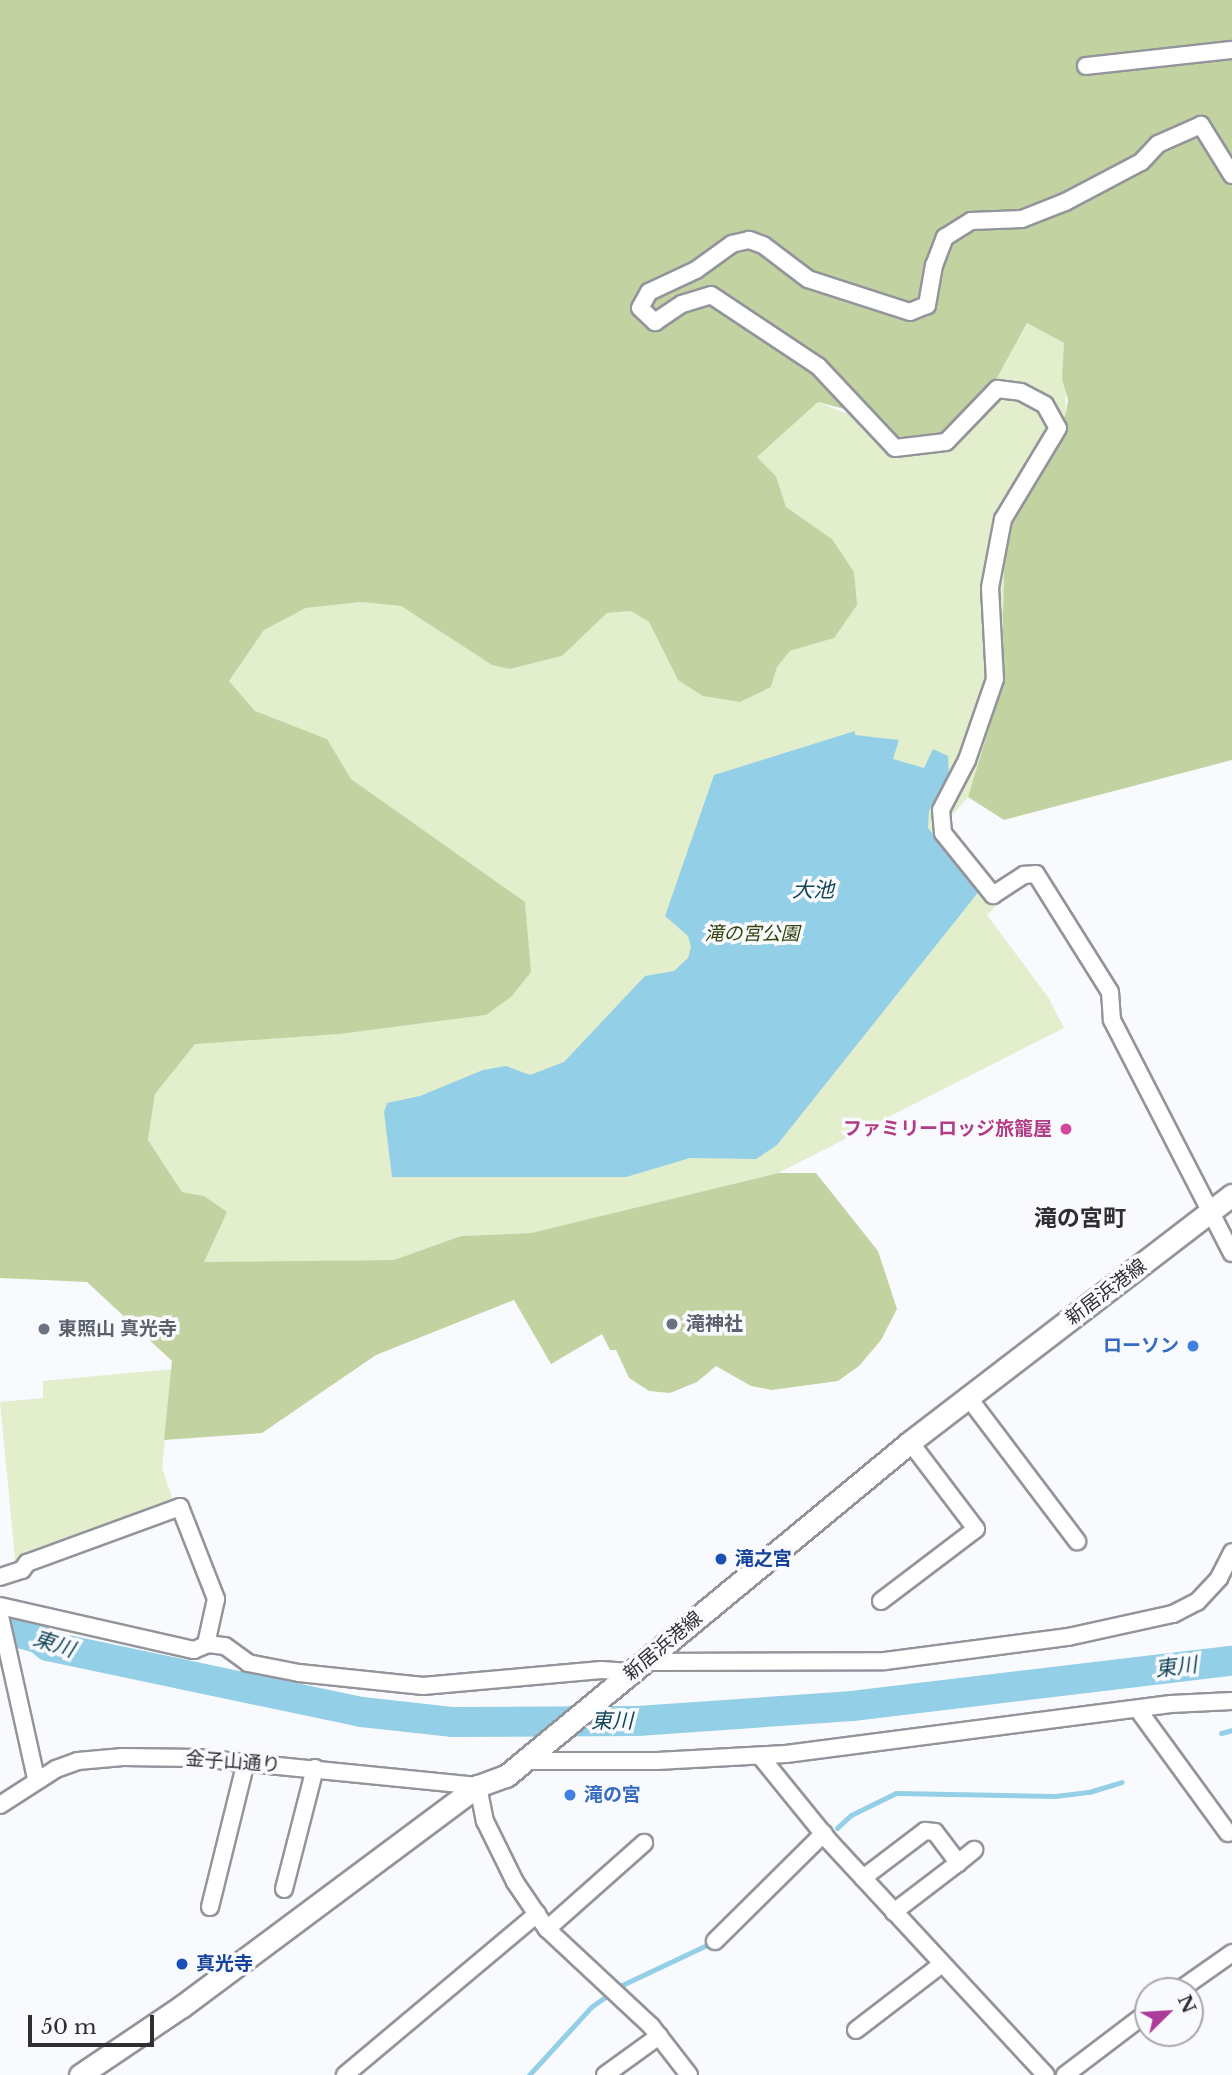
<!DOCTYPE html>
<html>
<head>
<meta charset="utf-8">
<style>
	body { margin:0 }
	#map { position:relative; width:1232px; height:2075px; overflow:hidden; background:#f9fafe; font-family:"Libre Baskerville","Noto Sans JP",serif }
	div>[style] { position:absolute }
	.green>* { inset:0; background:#e2eecc }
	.forest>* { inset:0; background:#c2d3a1 }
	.water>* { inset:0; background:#94cfe8 }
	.stream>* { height:5px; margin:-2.5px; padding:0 2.5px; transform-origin:2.5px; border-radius:2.5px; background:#94cfe8 }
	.river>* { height:30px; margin:-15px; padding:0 15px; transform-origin:15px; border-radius:15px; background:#94cfe8 }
	.roads { filter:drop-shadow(2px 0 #93959b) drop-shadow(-2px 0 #93959b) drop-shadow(0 2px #93959b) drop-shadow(0 -2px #93959b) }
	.minor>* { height:16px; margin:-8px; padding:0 8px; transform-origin:8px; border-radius:8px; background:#fff }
	.major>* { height:21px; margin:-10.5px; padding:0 10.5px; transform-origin:10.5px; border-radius:10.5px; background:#fff }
	.dots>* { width:19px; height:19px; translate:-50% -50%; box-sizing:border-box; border:4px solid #f9fafe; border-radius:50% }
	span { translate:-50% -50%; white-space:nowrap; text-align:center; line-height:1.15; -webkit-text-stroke:7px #f9fafe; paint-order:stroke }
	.park-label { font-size:19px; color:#35440b; font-style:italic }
	.hotel-label { font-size:19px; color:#b23c85; font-weight:700 }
	.right { translate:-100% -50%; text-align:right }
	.street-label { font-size:19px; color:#2f2f32 }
	.worship-label { font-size:19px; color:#5b616d; font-weight:700 }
	.left { translate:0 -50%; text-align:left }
	.shop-label { font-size:19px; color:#366cbe; font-weight:700 }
	.transit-label { font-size:19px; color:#164399; font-weight:700 }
	.water-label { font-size:21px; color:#134658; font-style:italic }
	.quarter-label { font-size:23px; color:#2f2f32; font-weight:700 }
	.north { position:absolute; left:1134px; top:1977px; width:70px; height:70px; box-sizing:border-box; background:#f9fafe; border:2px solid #a8a9ac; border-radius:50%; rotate:66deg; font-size:19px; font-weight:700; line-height:28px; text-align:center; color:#2f2f32 }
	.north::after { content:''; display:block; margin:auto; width:24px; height:32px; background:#ab3c9a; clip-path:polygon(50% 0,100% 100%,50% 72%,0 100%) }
	.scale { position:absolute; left:28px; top:2015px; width:126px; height:32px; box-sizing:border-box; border:4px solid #2f2f32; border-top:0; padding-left:9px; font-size:21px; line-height:24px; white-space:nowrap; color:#2f2f32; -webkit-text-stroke:5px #f9fafe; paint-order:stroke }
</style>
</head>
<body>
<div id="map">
	<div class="green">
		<i style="clip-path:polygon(1027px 323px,1064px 343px,1066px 413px,1005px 538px,1002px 652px,989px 728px,968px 797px,949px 819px,951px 832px,986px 874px,1000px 902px,987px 915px,1048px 997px,1064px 1028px,778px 1173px,531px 1233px,461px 1236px,394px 1260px,204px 1263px,204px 1196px,182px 1192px,148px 1140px,155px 1094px,195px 1043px,340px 1034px,486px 1015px,405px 818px,351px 779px,327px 739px,254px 711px,229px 681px,264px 630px,306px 608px,361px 602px,401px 606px,492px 665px,510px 669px,562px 656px,607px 613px,631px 611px,649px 622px,678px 680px,771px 687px,777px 667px,790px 651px,834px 638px,832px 539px,786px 507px,776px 476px,757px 457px,818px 402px,845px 413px,997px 378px)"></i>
		<i style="clip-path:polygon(172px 1369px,162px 1468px,174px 1503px,16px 1569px,0 1402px,43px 1398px,43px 1381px)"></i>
	</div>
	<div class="forest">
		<i style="clip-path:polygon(0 0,1232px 0,1232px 760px,1004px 820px,968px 797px,989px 728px,1002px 652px,1005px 538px,1066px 413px,1068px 400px,1062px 379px,1064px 343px,1027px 323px,997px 378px,940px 436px,907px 440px,885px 431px,874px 417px,818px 402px,757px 457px,776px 476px,786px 507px,832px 539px,854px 572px,857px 605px,834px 638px,790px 651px,777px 667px,771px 687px,740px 702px,703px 696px,678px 680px,649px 622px,631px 611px,607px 613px,562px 656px,510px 669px,492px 665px,401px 606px,361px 602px,306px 608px,264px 630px,229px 681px,255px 711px,327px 739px,351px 779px,525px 902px,531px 972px,511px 997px,486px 1015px,340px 1034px,195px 1044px,155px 1094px,148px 1140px,182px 1192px,204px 1196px,227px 1212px,204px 1262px,394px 1260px,461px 1236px,531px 1233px,778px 1173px,816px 1173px,878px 1251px,897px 1309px,881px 1340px,859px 1366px,838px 1381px,772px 1390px,751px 1386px,716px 1366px,697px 1382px,670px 1393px,649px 1391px,629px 1378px,616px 1350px,610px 1350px,602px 1334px,551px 1364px,514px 1300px,376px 1355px,262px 1433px,164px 1440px,172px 1361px,87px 1282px,0 1278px)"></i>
	</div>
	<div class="water">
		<i style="clip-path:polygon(855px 731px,855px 735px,899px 740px,893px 759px,924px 768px,933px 749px,948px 756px,949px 777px,929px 811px,928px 828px,980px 890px,777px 1145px,756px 1159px,690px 1158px,626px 1177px,392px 1177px,384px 1112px,387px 1103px,420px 1096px,483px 1070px,506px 1066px,530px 1075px,564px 1062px,645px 976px,674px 971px,688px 958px,691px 947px,688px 936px,665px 916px,714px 775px)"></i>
	</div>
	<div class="stream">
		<i style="left:1221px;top:1733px;width:11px;rotate:-15deg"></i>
		<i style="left:837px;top:1828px;width:19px;rotate:-43deg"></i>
		<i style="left:851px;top:1815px;width:50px;rotate:-26.1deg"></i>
		<i style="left:896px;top:1793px;width:159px;rotate:1.1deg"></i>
		<i style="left:1055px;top:1796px;width:34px;rotate:-7deg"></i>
		<i style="left:1089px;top:1792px;width:34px;rotate:-17deg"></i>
		<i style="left:529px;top:2075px;width:92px;rotate:-47.6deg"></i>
		<i style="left:591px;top:2007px;width:38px;rotate:-35deg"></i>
		<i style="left:622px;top:1985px;width:92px;rotate:-25.2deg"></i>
	</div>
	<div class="river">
		<i style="left:0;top:1628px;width:39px;rotate:15deg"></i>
		<i style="left:38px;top:1638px;width:13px;rotate:39deg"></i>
		<i style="left:48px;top:1646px;width:321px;rotate:11.9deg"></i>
		<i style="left:362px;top:1712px;width:92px;rotate:6.3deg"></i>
		<i style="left:453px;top:1722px;width:185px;rotate:-0.3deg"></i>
		<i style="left:638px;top:1721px;width:215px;rotate:-4deg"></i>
		<i style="left:852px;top:1706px;width:383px;rotate:-6.8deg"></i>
	</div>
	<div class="roads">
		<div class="minor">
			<i style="left:1086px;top:66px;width:147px;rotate:-6.3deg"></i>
			<i style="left:1232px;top:175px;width:59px;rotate:-121.8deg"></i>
			<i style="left:1201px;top:125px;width:47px;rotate:156.2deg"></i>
			<i style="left:1158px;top:144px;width:25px;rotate:133deg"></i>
			<i style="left:1141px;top:162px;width:86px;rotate:152.2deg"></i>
			<i style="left:1065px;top:202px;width:46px;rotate:158.4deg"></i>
			<i style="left:1022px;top:219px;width:51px;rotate:177.8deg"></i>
			<i style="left:971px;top:221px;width:31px;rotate:148deg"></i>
			<i style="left:945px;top:237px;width:30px;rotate:111deg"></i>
			<i style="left:934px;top:265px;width:41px;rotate:99.9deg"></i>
			<i style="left:927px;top:305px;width:18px;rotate:158deg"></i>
			<i style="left:910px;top:312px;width:107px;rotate:-162.1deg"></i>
			<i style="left:808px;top:279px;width:56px;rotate:-142.9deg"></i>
			<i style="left:763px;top:245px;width:15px;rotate:-160deg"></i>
			<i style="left:749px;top:240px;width:17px;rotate:167deg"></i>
			<i style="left:732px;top:244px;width:44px;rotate:144.2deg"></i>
			<i style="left:696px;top:270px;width:52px;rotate:154.9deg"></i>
			<i style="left:649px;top:292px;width:18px;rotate:119deg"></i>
			<i style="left:640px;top:308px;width:21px;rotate:43deg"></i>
			<i style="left:655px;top:322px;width:32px;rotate:-34deg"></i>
			<i style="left:682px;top:304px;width:30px;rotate:-17deg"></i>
			<i style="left:711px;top:295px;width:128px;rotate:33.6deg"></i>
			<i style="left:818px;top:366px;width:112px;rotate:46.8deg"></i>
			<i style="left:895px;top:448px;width:51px;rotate:-6.7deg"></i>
			<i style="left:946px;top:442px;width:74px;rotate:-46.1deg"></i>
			<i style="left:997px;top:389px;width:24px;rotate:7deg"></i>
			<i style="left:1021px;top:392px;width:27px;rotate:28deg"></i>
			<i style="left:1045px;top:405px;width:26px;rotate:61deg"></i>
			<i style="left:1058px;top:428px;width:106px;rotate:121.1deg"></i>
			<i style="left:1003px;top:519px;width:70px;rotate:100.7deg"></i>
			<i style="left:990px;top:588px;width:91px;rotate:86.9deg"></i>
			<i style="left:995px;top:679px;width:86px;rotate:109.1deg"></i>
			<i style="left:967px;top:760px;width:56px;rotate:117.5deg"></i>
			<i style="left:941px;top:810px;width:23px;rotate:85deg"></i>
			<i style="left:943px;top:833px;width:80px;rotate:51.1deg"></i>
			<i style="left:993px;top:895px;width:37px;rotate:-33deg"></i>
			<i style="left:1024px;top:875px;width:12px;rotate:-5deg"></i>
			<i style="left:1036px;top:874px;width:139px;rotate:57.9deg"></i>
			<i style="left:1110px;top:992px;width:28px;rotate:86deg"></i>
			<i style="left:1112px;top:1020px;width:262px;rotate:62.8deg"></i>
			<i style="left:968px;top:1397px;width:181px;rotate:52.9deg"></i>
			<i style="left:0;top:1577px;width:23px;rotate:-18deg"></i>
			<i style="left:22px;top:1570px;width:9px;rotate:-54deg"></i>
			<i style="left:27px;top:1563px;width:163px;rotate:-20.1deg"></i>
			<i style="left:180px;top:1507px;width:99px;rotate:68.6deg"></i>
			<i style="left:216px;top:1599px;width:46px;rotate:102.5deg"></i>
			<i style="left:881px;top:1601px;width:119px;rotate:-37.2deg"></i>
			<i style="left:976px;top:1529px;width:109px;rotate:-127.2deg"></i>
			<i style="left:0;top:1606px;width:199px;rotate:12.8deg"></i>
			<i style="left:194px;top:1650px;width:15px;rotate:-23deg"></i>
			<i style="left:208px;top:1644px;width:17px;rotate:7deg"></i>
			<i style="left:225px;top:1646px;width:29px;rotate:36deg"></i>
			<i style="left:248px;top:1663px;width:52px;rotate:11.1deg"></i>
			<i style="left:299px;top:1673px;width:125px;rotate:6deg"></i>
			<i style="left:423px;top:1686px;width:179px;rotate:-5.1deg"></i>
			<i style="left:601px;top:1670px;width:29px;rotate:4deg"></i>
			<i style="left:0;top:1616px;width:167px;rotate:77.5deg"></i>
			<i style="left:643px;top:1662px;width:242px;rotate:-0.2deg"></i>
			<i style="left:885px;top:1661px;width:185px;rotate:-7.5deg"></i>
			<i style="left:1068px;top:1637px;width:107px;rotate:-12.4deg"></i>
			<i style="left:1173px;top:1614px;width:27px;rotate:-27deg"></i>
			<i style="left:1197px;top:1602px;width:33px;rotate:-47deg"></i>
			<i style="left:1219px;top:1578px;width:29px;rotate:-63deg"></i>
			<i style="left:1139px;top:1711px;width:151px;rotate:53.9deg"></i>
			<i style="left:760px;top:1756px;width:109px;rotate:50.9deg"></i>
			<i style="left:829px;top:1841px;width:319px;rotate:47.2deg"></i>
			<i style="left:524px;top:1761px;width:133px"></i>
			<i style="left:657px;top:1761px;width:129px;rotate:-3.1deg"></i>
			<i style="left:786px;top:1754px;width:388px;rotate:-7.4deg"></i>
			<i style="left:1171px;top:1704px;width:61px;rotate:-2.8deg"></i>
			<i style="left:0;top:1805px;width:67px;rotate:-32.7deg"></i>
			<i style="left:56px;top:1769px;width:23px;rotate:-20deg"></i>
			<i style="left:78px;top:1761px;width:45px;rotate:-5.1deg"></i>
			<i style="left:123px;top:1757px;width:75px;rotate:0.8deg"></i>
			<i style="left:198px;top:1758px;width:281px;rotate:5.7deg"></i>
			<i style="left:478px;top:1786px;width:36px;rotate:79deg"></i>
			<i style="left:485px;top:1821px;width:68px;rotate:63.8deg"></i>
			<i style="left:515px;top:1882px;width:57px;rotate:55.8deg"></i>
			<i style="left:547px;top:1929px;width:142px;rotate:43deg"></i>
			<i style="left:651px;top:2026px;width:62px;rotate:52.2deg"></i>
			<i style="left:958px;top:1863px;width:21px;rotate:-39deg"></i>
			<i style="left:863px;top:1878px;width:78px;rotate:-37.2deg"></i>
			<i style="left:925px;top:1831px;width:10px;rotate:6deg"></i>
			<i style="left:935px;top:1832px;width:39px;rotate:53deg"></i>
			<i style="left:958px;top:1863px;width:81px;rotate:142.6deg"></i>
			<i style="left:284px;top:1889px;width:125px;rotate:-75.6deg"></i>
			<i style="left:210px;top:1907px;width:149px;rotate:-76.1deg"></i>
			<i style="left:547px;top:1929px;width:130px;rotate:-41.6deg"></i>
			<i style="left:715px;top:1941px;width:153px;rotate:-44.7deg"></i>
			<i style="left:1178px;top:1991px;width:66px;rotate:-35.1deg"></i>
			<i style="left:856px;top:2030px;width:108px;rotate:-37.5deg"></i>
			<i style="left:345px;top:2075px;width:251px;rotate:-40deg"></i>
			<i style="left:605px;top:2075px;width:67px;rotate:-35.8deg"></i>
			<i style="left:1065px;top:2075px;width:104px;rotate:-37.2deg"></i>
		</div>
		<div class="major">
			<i style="left:80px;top:2075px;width:122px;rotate:-34deg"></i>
			<i style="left:181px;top:2007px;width:370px;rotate:-36.7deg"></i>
			<i style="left:478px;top:1786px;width:30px;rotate:-20deg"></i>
			<i style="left:506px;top:1776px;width:524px;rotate:-39.58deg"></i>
			<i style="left:910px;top:1442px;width:406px;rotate:-37.5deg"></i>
		</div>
	</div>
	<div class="dots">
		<i style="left:1066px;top:1129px;background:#d1479c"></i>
		<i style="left:672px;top:1324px;background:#6b7280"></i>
		<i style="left:44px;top:1329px;background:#6b7280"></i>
		<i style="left:1193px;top:1346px;background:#3f7fe0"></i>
		<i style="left:721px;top:1559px;background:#1a4fb4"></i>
		<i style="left:570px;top:1795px;background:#3f7fe0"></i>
		<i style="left:182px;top:1964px;background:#1a4fb4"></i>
	</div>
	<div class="park-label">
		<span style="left:752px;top:934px">滝の宮公園</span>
	</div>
	<div class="hotel-label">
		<span class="right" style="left:1052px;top:1129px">ファミリーロッジ旅籠屋</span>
	</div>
	<div class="street-label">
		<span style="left:1106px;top:1292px;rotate:-37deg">新居浜港線</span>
		<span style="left:663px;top:1646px;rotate:-40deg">新居浜港線</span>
		<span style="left:233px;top:1762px;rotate:4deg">金子山通り</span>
	</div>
	<div class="worship-label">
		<span class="left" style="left:686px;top:1324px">滝神社</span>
		<span class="left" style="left:58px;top:1329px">東照山 真光寺</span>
	</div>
	<div class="shop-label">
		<span class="right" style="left:1179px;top:1346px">ローソン</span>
		<span class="left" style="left:584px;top:1795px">滝の宮</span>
	</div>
	<div class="transit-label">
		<span class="left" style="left:735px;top:1559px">滝之宮</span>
		<span class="left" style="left:196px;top:1964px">真光寺</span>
	</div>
	<div class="water-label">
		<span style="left:813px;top:890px">大池</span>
		<span style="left:54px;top:1644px;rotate:18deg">東川</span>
		<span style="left:1176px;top:1667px;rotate:-7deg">東川</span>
		<span style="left:612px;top:1721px">東川</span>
	</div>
	<div class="quarter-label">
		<span style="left:1080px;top:1218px">滝の宮町</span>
	</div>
	<div class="north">N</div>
	<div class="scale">50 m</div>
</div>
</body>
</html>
